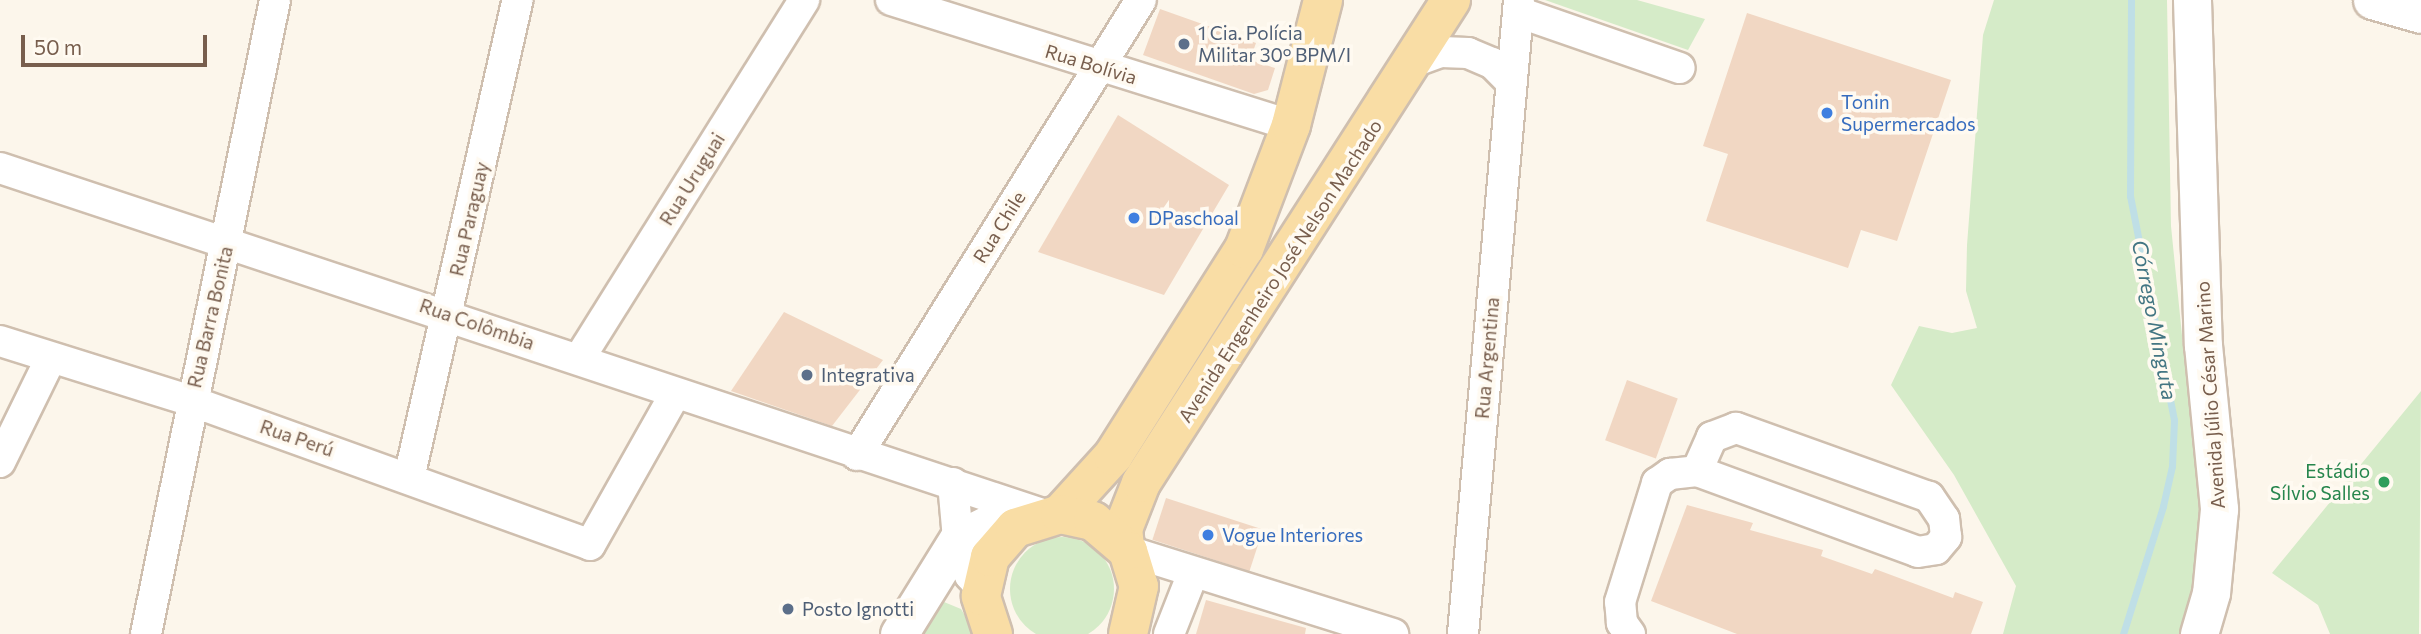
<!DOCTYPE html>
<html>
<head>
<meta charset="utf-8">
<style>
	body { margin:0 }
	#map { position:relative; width:2421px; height:634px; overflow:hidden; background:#fcf6eb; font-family:Commissioner,sans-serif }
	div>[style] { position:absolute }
	.green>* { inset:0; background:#d5ebc8 }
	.round { border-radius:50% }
	.stream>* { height:7px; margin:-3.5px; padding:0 3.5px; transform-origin:3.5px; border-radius:3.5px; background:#bfdfe6 }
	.building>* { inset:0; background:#f1d7c3; transform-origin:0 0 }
	.roads { filter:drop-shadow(2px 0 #cfbfaf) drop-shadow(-2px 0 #cfbfaf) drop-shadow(0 2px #cfbfaf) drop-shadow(0 -2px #cfbfaf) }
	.minor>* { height:30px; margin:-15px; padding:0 15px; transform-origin:15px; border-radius:15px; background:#fff }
	.tertiary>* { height:37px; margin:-18.5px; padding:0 18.5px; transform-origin:18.5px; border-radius:18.5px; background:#fff }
	.primary>* { height:38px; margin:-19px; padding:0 19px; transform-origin:19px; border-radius:19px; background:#f9dda5 }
	.dots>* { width:19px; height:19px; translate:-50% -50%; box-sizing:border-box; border:4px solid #fffaf1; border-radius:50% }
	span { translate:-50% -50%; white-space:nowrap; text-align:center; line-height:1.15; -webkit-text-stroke:7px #fffaf1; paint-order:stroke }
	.service-label { font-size:19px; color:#4e5e75 }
	.left { translate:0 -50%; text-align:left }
	.street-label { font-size:19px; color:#785e4d }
	.shop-label { font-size:19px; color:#366cbe }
	.leisure-label { font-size:19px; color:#27864d }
	.right { translate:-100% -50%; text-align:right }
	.water-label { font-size:21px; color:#437683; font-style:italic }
	.scale { position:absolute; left:21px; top:35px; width:186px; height:32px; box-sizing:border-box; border:4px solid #785e4d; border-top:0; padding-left:9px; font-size:21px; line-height:24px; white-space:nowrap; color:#785e4d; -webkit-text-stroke:5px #fffaf1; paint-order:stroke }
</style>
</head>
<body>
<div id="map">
	<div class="green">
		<i style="clip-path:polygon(1545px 0,1637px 0,1705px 19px,1688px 50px)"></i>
		<i style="clip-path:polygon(1994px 0,2167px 0,2171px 226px,2204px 554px,2181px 634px,2003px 634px,2016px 586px,1954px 475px,1891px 385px,1919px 326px,1952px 333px,1977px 328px,1966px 291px,1967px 245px,1983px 35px)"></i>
		<i style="clip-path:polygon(2421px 391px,2419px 634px,2330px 634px,2318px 605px,2272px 573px)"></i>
		<i class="round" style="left:1010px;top:537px;width:104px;height:104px"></i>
		<i style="clip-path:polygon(944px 602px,961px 609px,976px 634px,920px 634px)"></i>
	</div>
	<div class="stream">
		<i style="left:2123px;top:634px;width:134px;rotate:-72.6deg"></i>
		<i style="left:2163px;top:506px;width:41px;rotate:-77.3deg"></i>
		<i style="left:2172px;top:466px;width:46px;rotate:-87.5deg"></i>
		<i style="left:2174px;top:420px;width:228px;rotate:-101.1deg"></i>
		<i style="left:2130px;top:196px;width:196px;rotate:-89.7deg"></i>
	</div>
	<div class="building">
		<i style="clip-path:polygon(1160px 9px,1256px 43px,1250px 60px,1275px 68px,1268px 90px,1254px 94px,1143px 55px)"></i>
		<i style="clip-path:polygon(1747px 13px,1951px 80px,1897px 241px,1861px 230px,1848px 268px,1706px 221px,1728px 154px,1703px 146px)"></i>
		<i style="clip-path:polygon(1118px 115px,1229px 185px,1164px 295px,1038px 252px)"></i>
		<i style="clip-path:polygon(784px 312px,883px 360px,832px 426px,731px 391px)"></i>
		<i style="left:1627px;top:380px;width:54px;height:64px;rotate:20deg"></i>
		<i style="left:1166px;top:498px;width:102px;height:44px;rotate:18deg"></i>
		<i style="clip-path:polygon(1687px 505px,1753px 523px,1750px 530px,1823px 550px,1821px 556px,1872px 574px,1875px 569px,1953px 598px,1955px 592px,1983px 602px,1971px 634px,1737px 634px,1651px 601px)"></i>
		<i style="clip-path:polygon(1206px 600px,1306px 628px,1305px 634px,1196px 634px)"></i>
	</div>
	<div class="roads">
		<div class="minor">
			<i style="left:891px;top:0;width:419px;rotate:17.4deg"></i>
			<i style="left:1518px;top:12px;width:171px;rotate:19.1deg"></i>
			<i style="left:1416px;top:61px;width:27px;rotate:-20deg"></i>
			<i style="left:1441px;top:52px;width:27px;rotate:2deg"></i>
			<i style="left:1468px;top:53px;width:26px;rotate:23deg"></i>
			<i style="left:1492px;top:63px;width:27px;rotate:45deg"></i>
			<i style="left:0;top:168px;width:1095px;rotate:18.37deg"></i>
			<i style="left:0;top:341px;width:200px;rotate:17.4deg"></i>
			<i style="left:191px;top:401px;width:424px;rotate:19.8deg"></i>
			<i style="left:590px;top:545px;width:173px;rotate:-60.6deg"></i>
			<i style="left:579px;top:359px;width:424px;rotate:-57.9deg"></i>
			<i style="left:857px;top:455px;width:536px;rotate:-58.03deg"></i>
			<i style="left:0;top:462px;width:116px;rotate:-63.9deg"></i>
			<i style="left:409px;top:478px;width:490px;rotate:-77.2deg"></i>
			<i style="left:953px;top:483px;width:56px;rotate:84.9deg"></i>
			<i style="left:958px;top:539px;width:38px;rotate:72deg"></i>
			<i style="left:970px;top:575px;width:17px;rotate:50deg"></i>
			<i style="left:1128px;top:551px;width:278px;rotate:17.4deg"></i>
			<i style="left:146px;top:634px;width:647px;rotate:-78.5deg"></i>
			<i style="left:1169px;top:634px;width:66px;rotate:-68.5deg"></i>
			<i style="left:1463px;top:634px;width:636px;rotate:-84.95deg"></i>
			<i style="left:1630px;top:634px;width:14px;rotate:-126deg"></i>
			<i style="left:1622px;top:623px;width:21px;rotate:-95deg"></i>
			<i style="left:1620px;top:602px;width:125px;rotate:-72.7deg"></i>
			<i style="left:1657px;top:483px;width:16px;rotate:-35deg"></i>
			<i style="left:1670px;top:474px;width:27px;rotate:-6deg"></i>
			<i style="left:1697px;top:471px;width:235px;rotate:20.1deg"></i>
			<i style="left:1918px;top:552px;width:18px;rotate:-9deg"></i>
			<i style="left:1936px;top:549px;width:16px;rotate:-50deg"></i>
			<i style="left:1946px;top:537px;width:18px;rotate:-96deg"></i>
			<i style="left:1944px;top:519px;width:27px;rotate:-124deg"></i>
			<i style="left:1929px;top:497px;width:205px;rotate:-160.3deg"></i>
			<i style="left:1736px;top:428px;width:26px;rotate:159deg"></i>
			<i style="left:1712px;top:437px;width:37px;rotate:114deg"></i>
		</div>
		<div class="tertiary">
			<i style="left:2192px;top:0;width:345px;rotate:88.2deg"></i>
			<i style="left:2203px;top:345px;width:165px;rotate:84.4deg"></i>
			<i style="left:2219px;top:509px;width:84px;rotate:95.4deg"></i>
			<i style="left:2211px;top:593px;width:43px;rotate:106.3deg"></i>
			<i style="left:2372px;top:0;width:51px;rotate:15.9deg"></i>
			<i style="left:899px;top:634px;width:112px;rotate:-58.2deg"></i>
			<i style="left:958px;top:539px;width:47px;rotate:-26.6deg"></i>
			<i style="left:1000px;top:518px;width:33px;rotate:2deg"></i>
		</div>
		<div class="primary">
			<i style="left:1060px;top:514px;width:79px;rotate:-47.6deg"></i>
			<i style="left:1113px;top:456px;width:245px;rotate:-57.7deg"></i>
			<i style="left:1244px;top:249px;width:133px;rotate:-69.2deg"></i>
			<i style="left:1291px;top:125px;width:129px;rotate:-75.6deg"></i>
			<i style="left:1125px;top:547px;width:18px;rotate:-96deg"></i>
			<i style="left:1123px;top:529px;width:49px;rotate:-68.6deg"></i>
			<i style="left:1141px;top:483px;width:574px;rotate:-57.31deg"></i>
			<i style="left:993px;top:634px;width:40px;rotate:-108deg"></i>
			<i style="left:981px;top:596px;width:40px;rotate:-77deg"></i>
			<i style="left:990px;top:557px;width:38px;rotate:-49deg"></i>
			<i style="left:1015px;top:528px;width:47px;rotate:-17.3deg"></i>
			<i style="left:1060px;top:514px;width:34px;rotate:12deg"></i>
			<i style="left:1093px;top:521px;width:46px;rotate:40.6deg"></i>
			<i style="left:1128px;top:551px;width:37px;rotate:73deg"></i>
			<i style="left:1139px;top:586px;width:49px;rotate:102.9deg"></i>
		</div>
	</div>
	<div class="dots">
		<i style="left:1184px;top:44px;background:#5c6f8a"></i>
		<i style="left:1827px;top:113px;background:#3f7fe0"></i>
		<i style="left:1134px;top:218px;background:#3f7fe0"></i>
		<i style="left:807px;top:375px;background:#5c6f8a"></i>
		<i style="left:2384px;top:482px;background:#2e9e5b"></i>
		<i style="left:1208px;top:535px;background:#3f7fe0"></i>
		<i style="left:788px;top:609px;background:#5c6f8a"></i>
	</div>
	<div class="service-label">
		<span class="left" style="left:1198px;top:44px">1 Cia. Polícia<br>Militar 30º BPM/I</span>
		<span class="left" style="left:821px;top:375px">Integrativa</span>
		<span class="left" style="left:802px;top:609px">Posto Ignotti</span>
	</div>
	<div class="street-label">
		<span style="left:1091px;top:64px;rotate:17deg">Rua Bolívia</span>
		<span style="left:692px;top:179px;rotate:-58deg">Rua Uruguai</span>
		<span style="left:469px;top:219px;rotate:-77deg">Rua Paraguay</span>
		<span style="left:999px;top:227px;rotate:-58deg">Rua Chile</span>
		<span style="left:1280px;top:271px;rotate:-57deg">Avenida Engenheiro José Nelson Machado</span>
		<span style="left:210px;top:317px;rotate:-77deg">Rua Barra Bonita</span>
		<span style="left:477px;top:324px;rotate:19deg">Rua Colômbia</span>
		<span style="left:1487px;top:358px;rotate:-85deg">Rua Argentina</span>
		<span style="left:2210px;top:395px;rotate:-94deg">Avenida Júlio César Marino</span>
		<span style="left:297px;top:438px;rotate:19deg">Rua Perú</span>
	</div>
	<div class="shop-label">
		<span class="left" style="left:1841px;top:113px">Tonin<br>Supermercados</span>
		<span class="left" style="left:1148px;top:218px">DPaschoal</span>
		<span class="left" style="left:1222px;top:535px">Vogue Interiores</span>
	</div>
	<div class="leisure-label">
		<span class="right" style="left:2370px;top:482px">Estádio<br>Sílvio Salles</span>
	</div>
	<div class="water-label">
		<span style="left:2155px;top:320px;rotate:79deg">Córrego Minguta</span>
	</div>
	<div class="scale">50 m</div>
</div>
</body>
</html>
